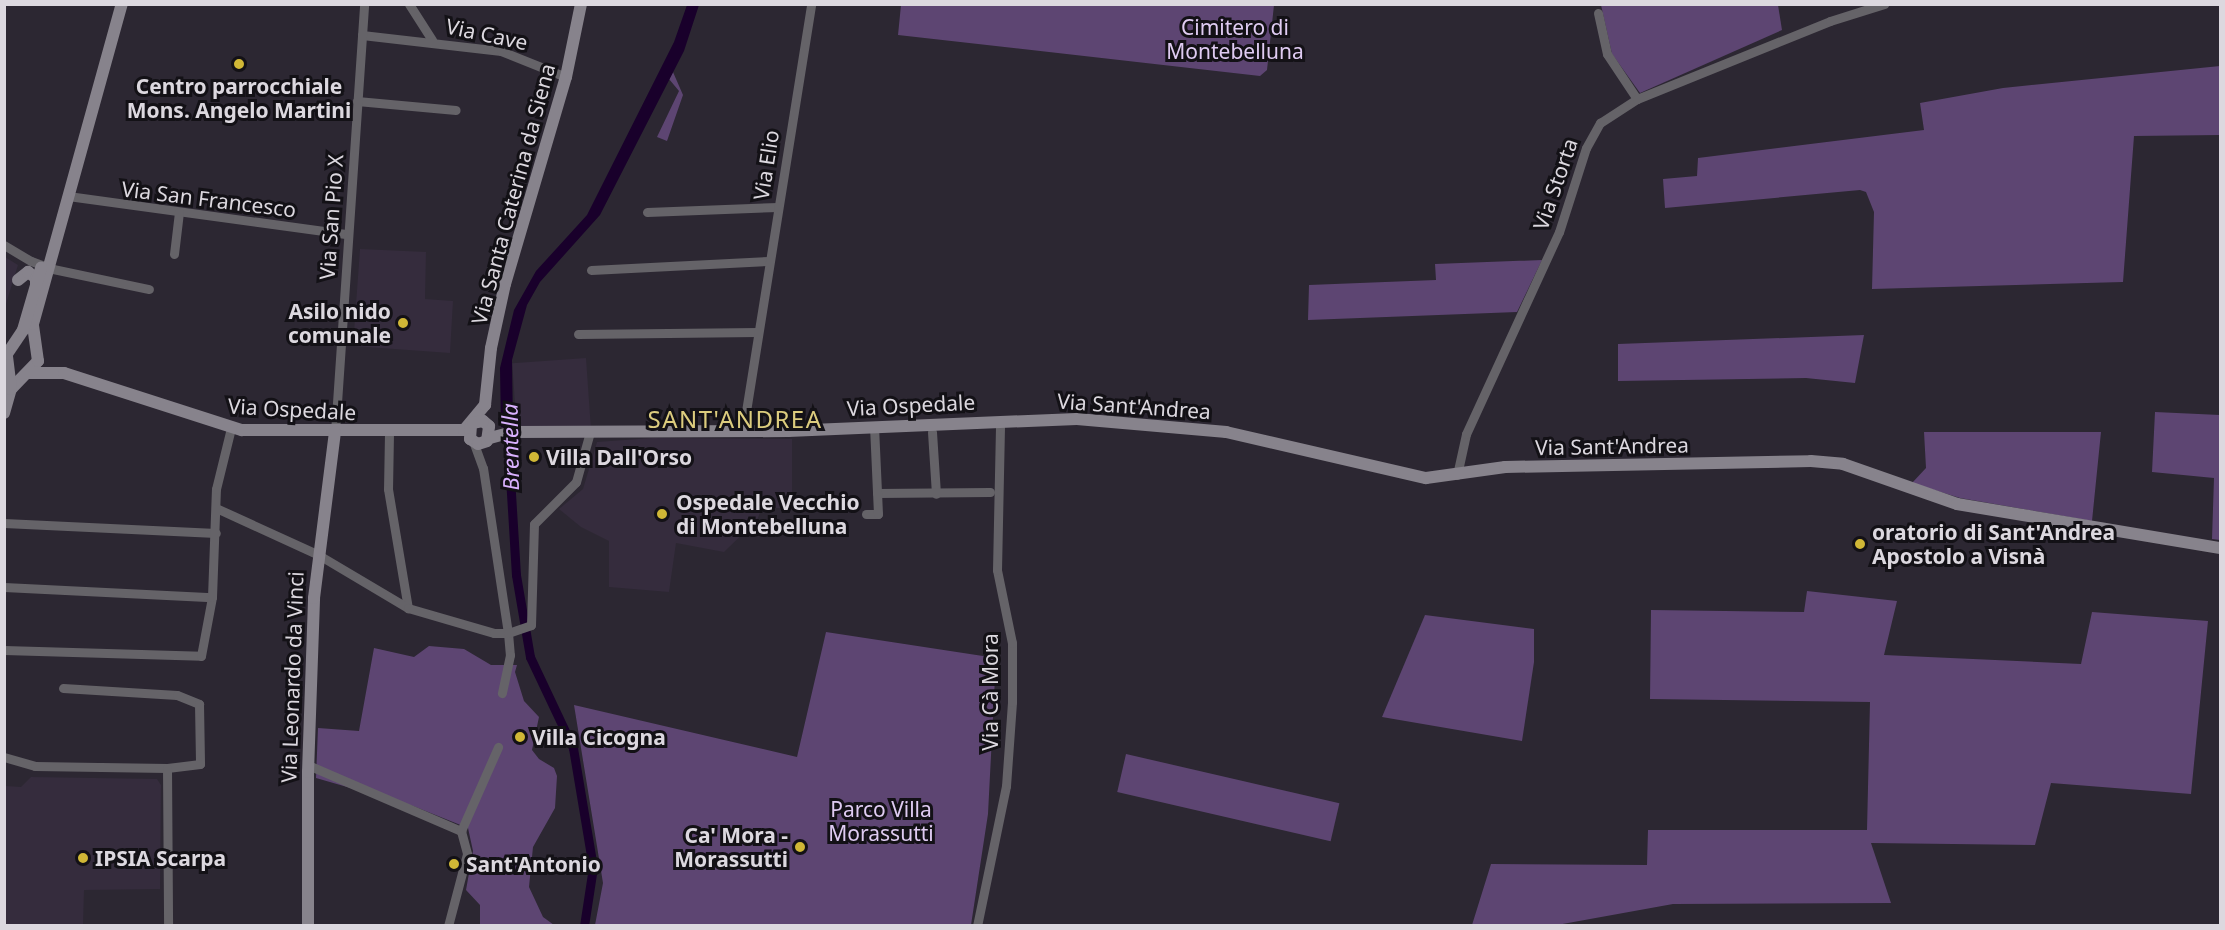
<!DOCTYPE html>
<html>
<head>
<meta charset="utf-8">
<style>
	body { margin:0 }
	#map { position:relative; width:2225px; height:930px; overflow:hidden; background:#2c2732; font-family:"Noto Sans",sans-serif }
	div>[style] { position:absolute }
	.built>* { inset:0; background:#352c3d; transform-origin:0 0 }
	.green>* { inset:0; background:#5d4572; transform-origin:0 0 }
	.water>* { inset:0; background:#19002b }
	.canal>* { height:9px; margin:-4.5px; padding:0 4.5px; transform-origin:4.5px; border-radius:4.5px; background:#19002b }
	.street>* { height:9px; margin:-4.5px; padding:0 4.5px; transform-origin:4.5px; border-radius:4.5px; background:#656368 }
	.secondary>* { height:12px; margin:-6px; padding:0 6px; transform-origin:6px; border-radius:6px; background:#87838c }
	.dots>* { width:16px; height:16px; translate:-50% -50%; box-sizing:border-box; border:3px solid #131116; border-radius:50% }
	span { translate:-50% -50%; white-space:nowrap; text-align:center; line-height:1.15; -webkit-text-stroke:6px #131116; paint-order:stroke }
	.park-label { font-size:21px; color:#dfcbf2 }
	.street-label { font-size:21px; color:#dcd8df }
	.poi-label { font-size:21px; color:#dcd8df; font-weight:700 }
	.right { translate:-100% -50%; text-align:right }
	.left { translate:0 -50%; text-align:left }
	.water-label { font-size:22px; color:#d9b1fe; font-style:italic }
	.quarter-label { font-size:24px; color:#dccc7e; letter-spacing:1.5px }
	.frame { position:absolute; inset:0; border:6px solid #dcd8df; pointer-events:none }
</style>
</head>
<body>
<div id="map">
	<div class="built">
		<i style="clip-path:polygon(360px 249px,426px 252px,425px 299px,453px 301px,450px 353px,353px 346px)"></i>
		<i style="clip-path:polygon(5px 257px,18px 265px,5px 307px)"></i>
		<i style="left:586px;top:358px;width:68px;height:74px;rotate:86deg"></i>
		<i style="clip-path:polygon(652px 438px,792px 439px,792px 499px,781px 508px,762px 508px,757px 520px,724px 552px,676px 543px,669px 592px,609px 587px,609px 541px,581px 527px,559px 509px,583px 489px,597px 442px)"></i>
		<i style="clip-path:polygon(31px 777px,157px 779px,161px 785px,160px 889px,84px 890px,83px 925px,5px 926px,6px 786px,21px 787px)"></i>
	</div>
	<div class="green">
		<i style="clip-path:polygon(901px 5px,901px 4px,1274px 5px,1267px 70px,1260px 76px,898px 35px)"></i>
		<i style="clip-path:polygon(1601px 5px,1778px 5px,1782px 30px,1640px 93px,1612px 54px)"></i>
		<i style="clip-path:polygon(2220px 66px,2220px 135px,2134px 136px,2123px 282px,1872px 289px,1874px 212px,1866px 192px,1860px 190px,1665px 208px,1663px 179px,1697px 176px,1698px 158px,1924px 130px,1920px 103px,2003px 88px)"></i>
		<i style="clip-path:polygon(673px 72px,683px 95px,667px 141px,657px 137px,679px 91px,669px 79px)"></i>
		<i style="clip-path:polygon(1542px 260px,1517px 312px,1308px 320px,1309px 285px,1436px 280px,1435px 264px)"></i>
		<i style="clip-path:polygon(1864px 335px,1855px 383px,1806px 378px,1618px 381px,1618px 344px)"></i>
		<i style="clip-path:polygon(2155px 412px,2220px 415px,2220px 540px,2212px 539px,2214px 478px,2152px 472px)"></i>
		<i style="clip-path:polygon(1924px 432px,2101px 432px,2092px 521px,1960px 498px,1912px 483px,1926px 468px)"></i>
		<i style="clip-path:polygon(1807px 591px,1897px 601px,1884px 655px,2081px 664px,2092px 612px,2208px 621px,2191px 794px,2051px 783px,2035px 845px,1871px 843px,1891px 903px,1673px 904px,1557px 925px,1472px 925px,1491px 864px,1647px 865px,1648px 830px,1867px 830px,1870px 702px,1650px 699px,1651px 610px,1804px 612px)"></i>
		<i style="clip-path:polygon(1425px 615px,1534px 629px,1534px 662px,1522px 741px,1382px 717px)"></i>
		<i style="clip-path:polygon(826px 632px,996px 658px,988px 814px,971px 925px,595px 925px,603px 883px,574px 705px,797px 757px)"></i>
		<i style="clip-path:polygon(429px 646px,464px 649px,491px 665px,517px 665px,515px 672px,524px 701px,539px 717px,532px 750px,539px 759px,554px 768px,557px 776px,555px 808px,533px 847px,529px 887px,543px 917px,554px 925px,480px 925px,480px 905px,466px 890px,473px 851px,468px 828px,413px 806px,316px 778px,318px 728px,359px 731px,374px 648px,414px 657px)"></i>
		<i style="left:1126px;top:754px;width:219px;height:39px;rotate:13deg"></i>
	</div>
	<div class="water">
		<i style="clip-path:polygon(687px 5px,699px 5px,684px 51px,600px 215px,540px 282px,527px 305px,512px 360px,513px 427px,501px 427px,500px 368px,514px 310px,536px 271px,587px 215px,674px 42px)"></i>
	</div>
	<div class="canal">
		<i style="left:507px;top:428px;width:147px;rotate:86.5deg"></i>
		<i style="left:516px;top:575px;width:83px;rotate:80.3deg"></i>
		<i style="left:530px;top:657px;width:101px;rotate:64.7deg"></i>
		<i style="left:573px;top:748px;width:121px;rotate:80.5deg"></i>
		<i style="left:593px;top:867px;width:60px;rotate:98.7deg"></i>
	</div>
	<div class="street">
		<i style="left:409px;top:4px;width:43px;rotate:57.4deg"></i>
		<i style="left:1598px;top:13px;width:42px;rotate:77.6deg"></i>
		<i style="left:1607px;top:54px;width:54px;rotate:56.3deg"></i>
		<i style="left:362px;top:35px;width:140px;rotate:6.6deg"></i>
		<i style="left:501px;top:51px;width:70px;rotate:21.8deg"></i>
		<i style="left:357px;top:101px;width:99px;rotate:5.2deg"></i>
		<i style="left:68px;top:196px;width:282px;rotate:7.8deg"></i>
		<i style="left:647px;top:212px;width:131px;rotate:-2.2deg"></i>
		<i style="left:4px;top:245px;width:31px;rotate:31deg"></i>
		<i style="left:31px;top:261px;width:23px;rotate:20deg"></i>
		<i style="left:53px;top:269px;width:98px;rotate:11.8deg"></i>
		<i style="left:174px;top:254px;width:42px;rotate:-83.2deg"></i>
		<i style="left:591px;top:270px;width:178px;rotate:-2.9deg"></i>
		<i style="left:578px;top:334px;width:180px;rotate:-0.6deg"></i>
		<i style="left:743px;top:430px;width:431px;rotate:-80.9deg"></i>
		<i style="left:335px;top:432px;width:429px;rotate:-86.1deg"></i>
		<i style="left:932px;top:432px;width:62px;rotate:86.3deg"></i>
		<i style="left:389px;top:433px;width:56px;rotate:91deg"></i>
		<i style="left:388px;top:489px;width:121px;rotate:80.5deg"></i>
		<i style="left:473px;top:441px;width:29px;rotate:70deg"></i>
		<i style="left:483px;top:468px;width:167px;rotate:81.4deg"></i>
		<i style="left:508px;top:633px;width:22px;rotate:85deg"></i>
		<i style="left:510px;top:655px;width:39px;rotate:102deg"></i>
		<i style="left:1457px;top:475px;width:42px;rotate:-77.6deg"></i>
		<i style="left:1466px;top:434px;width:222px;rotate:-65.3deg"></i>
		<i style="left:1559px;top:232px;width:88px;rotate:-72.2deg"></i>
		<i style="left:1586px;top:148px;width:29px;rotate:-61deg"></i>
		<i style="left:1600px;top:123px;width:44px;rotate:-33deg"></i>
		<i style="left:1637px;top:99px;width:208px;rotate:-22deg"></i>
		<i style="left:1830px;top:21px;width:57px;rotate:-17.5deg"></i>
		<i style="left:877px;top:493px;width:113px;rotate:-0.5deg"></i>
		<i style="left:216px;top:508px;width:111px;rotate:24.5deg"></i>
		<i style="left:317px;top:554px;width:106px;rotate:30.7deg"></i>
		<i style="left:408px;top:608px;width:90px;rotate:16.2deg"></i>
		<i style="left:494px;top:633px;width:14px"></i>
		<i style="left:508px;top:633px;width:24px;rotate:-19deg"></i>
		<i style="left:531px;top:625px;width:101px;rotate:-88.3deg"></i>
		<i style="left:534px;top:524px;width:59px;rotate:-45deg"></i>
		<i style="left:576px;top:482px;width:52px;rotate:-74.4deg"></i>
		<i style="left:866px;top:514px;width:12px"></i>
		<i style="left:878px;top:514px;width:87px;rotate:-92.6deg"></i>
		<i style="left:4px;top:523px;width:212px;rotate:2.7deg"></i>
		<i style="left:4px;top:587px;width:208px;rotate:2.8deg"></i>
		<i style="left:4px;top:650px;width:197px;rotate:1.7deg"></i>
		<i style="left:201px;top:656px;width:60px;rotate:-79.4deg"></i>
		<i style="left:212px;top:597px;width:108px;rotate:-87.9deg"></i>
		<i style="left:216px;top:489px;width:63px;rotate:-76.2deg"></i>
		<i style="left:63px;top:688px;width:114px;rotate:3.5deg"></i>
		<i style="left:177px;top:695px;width:24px;rotate:22deg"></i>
		<i style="left:199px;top:704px;width:60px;rotate:89deg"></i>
		<i style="left:200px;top:764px;width:33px;rotate:173deg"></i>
		<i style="left:4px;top:757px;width:32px;rotate:16deg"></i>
		<i style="left:35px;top:766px;width:132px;rotate:0.9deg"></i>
		<i style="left:167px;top:768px;width:158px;rotate:89.6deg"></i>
		<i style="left:308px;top:765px;width:167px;rotate:23.3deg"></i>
		<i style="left:461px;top:831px;width:24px;rotate:75deg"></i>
		<i style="left:467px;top:854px;width:74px;rotate:104.8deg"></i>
		<i style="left:461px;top:831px;width:92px;rotate:-66.2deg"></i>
		<i style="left:977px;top:926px;width:143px;rotate:-78.3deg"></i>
		<i style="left:1006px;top:786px;width:84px;rotate:-85.9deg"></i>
		<i style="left:1012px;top:702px;width:59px;rotate:-90deg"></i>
		<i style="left:1012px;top:643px;width:75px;rotate:-101.6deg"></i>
		<i style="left:997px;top:570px;width:149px;rotate:-88.8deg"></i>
	</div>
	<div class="secondary">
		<i style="left:18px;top:280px;width:13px;rotate:-39deg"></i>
		<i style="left:28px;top:272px;width:10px;rotate:37deg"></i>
		<i style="left:36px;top:278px;width:7px;rotate:90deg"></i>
		<i style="left:29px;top:373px;width:35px"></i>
		<i style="left:64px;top:373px;width:187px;rotate:17.8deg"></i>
		<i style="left:242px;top:430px;width:222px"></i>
		<i style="left:464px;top:430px;width:33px;rotate:-50deg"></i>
		<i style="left:485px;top:405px;width:57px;rotate:-84deg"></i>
		<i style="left:491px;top:348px;width:66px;rotate:-77.7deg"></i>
		<i style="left:505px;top:284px;width:216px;rotate:-73.6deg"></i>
		<i style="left:566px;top:77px;width:75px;rotate:-78.4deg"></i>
		<i style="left:11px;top:389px;width:39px;rotate:-46deg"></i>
		<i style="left:38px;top:361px;width:37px;rotate:-98deg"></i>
		<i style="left:33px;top:324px;width:332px;rotate:-74.5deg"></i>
		<i style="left:4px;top:413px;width:25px;rotate:-74deg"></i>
		<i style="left:11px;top:389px;width:35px;rotate:-97deg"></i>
		<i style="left:7px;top:354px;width:29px;rotate:-56deg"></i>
		<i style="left:23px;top:330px;width:65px;rotate:-73.8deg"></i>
		<i style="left:471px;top:425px;width:14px;rotate:94deg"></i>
		<i style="left:470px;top:439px;width:9px;rotate:32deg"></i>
		<i style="left:478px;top:444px;width:9px;rotate:-18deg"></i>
		<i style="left:487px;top:441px;width:15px;rotate:-82deg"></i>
		<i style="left:489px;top:426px;width:8px;rotate:-140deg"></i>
		<i style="left:483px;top:421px;width:10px;rotate:169deg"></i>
		<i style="left:490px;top:438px;width:23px;rotate:-15deg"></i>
		<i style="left:512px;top:432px;width:276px;rotate:-0.2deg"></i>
		<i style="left:788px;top:431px;width:289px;rotate:-2.4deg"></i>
		<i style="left:1077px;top:419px;width:150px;rotate:5deg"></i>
		<i style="left:1226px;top:432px;width:205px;rotate:13deg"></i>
		<i style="left:1426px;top:478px;width:80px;rotate:-7.9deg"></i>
		<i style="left:1505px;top:467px;width:306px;rotate:-1.1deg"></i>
		<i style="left:1811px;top:461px;width:32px;rotate:5deg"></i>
		<i style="left:1843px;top:464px;width:121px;rotate:19.3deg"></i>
		<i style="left:1957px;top:504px;width:267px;rotate:9.5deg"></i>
		<i style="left:308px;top:926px;width:154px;rotate:-90deg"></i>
		<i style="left:308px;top:772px;width:174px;rotate:-88deg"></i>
		<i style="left:314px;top:598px;width:167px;rotate:-82.8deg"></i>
	</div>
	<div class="dots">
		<i style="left:239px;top:64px;background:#d0b736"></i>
		<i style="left:403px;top:323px;background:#d0b736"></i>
		<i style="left:534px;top:457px;background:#d0b736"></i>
		<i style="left:662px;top:514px;background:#d0b736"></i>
		<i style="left:1860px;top:544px;background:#d0b736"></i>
		<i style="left:520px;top:737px;background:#d0b736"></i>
		<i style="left:800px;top:847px;background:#d0b736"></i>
		<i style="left:83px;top:858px;background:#d0b736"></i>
		<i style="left:454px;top:864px;background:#d0b736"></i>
	</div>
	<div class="park-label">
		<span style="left:1235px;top:39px">Cimitero di<br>Montebelluna</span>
		<span style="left:881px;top:821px">Parco Villa<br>Morassutti</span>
	</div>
	<div class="street-label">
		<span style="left:487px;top:34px;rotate:12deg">Via Cave</span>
		<span style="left:766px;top:165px;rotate:-81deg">Via Elio</span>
		<span style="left:1555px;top:184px;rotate:-71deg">Via Storta</span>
		<span style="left:513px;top:194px;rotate:-75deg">Via Santa Caterina da Siena</span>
		<span style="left:209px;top:199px;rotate:7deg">Via San Francesco</span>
		<span style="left:331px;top:217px;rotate:-86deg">Via San Pio X</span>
		<span style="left:911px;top:405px;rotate:-3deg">Via Ospedale</span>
		<span style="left:1134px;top:406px;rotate:4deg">Via Sant'Andrea</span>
		<span style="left:292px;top:409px;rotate:3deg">Via Ospedale</span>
		<span style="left:1612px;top:446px;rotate:-1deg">Via Sant'Andrea</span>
		<span style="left:292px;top:677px;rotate:-88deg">Via Leonardo da Vinci</span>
		<span style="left:990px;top:692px;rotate:-90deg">Via Cà Mora</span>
	</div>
	<div class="poi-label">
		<span style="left:239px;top:98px">Centro parrocchiale<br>Mons. Angelo Martini</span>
		<span class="right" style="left:391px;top:323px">Asilo nido<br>comunale</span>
		<span class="left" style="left:546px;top:457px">Villa Dall'Orso</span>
		<span class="left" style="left:676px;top:514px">Ospedale Vecchio<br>di Montebelluna</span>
		<span class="left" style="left:1872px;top:544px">oratorio di Sant'Andrea<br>Apostolo a Visnà</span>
		<span class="left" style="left:532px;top:737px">Villa Cicogna</span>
		<span class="right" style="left:788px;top:847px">Ca' Mora -<br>Morassutti</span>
		<span class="left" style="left:95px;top:858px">IPSIA Scarpa</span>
		<span class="left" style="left:466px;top:864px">Sant'Antonio</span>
	</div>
	<div class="water-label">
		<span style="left:510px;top:447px;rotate:-91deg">Brentella</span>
	</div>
	<div class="quarter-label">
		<span style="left:735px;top:419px">SANT'ANDREA</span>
	</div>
	<div class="frame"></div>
</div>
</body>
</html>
